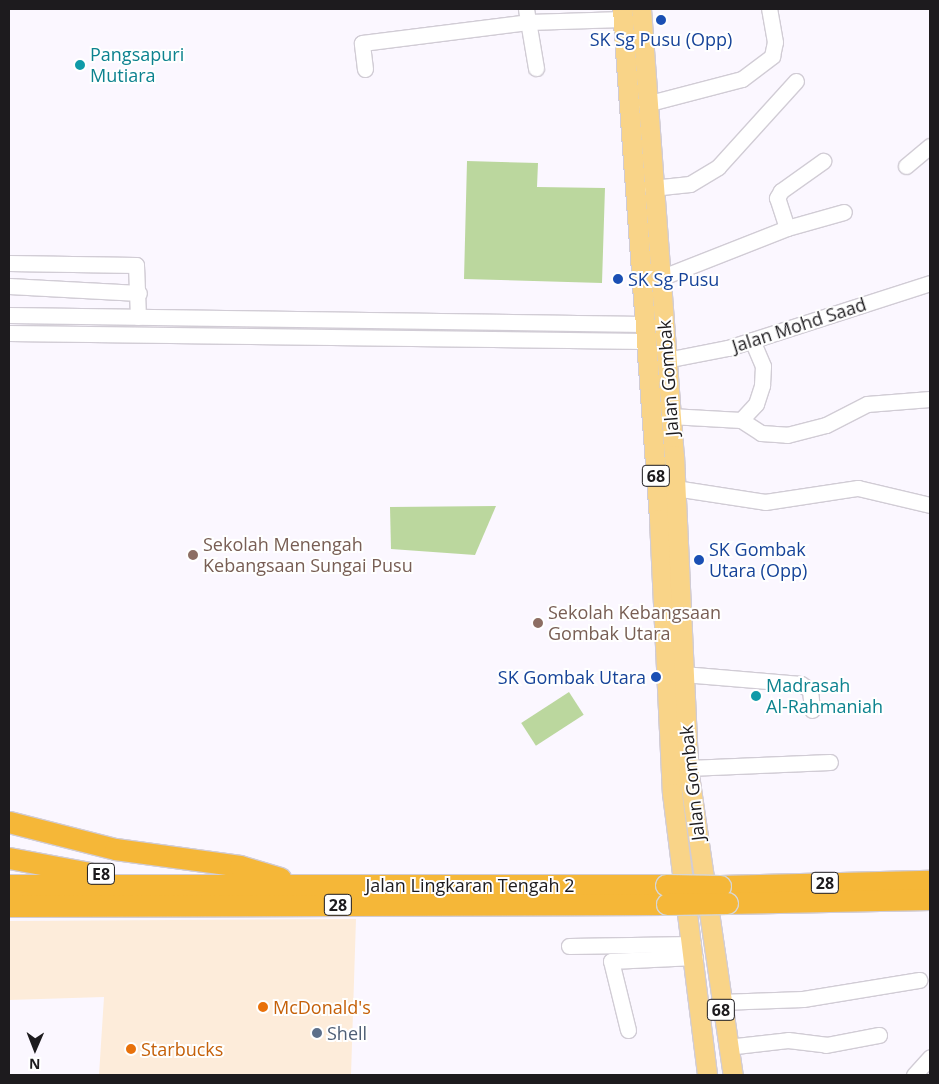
<!DOCTYPE html>
<html>
<head>
<meta charset="utf-8">
<style>
	body { margin:0 }
	#map { position:relative; width:939px; height:1084px; overflow:hidden; background:#fbf7ff; font-family:"Open Sans",sans-serif }
	div>[style] { position:absolute }
	.commercial>* { inset:0; background:#fdecda }
	.green>* { inset:0; background:#bbd79e; transform-origin:0 0 }
	.roads { filter:drop-shadow(1px 0 #d1ccd5) drop-shadow(-1px 0 #d1ccd5) drop-shadow(0 1px #d1ccd5) drop-shadow(0 -1px #d1ccd5) }
	.minor>* { height:15px; margin:-7.5px; padding:0 7.5px; transform-origin:7.5px; border-radius:7.5px; background:#fff }
	.major>* { height:19px; margin:-9.5px; padding:0 9.5px; transform-origin:9.5px; border-radius:9.5px; background:#f9d488 }
	.highway>* { height:21px; margin:-10.5px; padding:0 10.5px; transform-origin:10.5px; border-radius:10.5px; background:#f5b738 }
	.bridges { filter:drop-shadow(1px 0 #d6d6d6) drop-shadow(-1px 0 #d6d6d6) drop-shadow(0 1px #d6d6d6) drop-shadow(0 -1px #d6d6d6) }
	.highway-bridge>* { height:21px; margin:-10.5px; padding:0 10.5px; transform-origin:10.5px; border-radius:10.5px; background:#f5b738 }
	.dots>* { width:14px; height:14px; translate:-50% -50%; box-sizing:border-box; border:2px solid #fff; border-radius:50% }
	span { translate:-50% -50%; white-space:nowrap; text-align:center; line-height:1.15; -webkit-text-stroke:4px #fff; paint-order:stroke }
	.shield-label span { padding:1px 4px; background:#fff; border:1px solid; border-radius:4px; -webkit-text-stroke-width:0 }
	.shield-label { font-size:16px; color:#1d1b1e; font-weight:700 }
	.transit-label { font-size:18px; color:#164399 }
	.left { translate:0 -50%; text-align:left }
	.right { translate:-100% -50%; text-align:right }
	.culture-label { font-size:18px; color:#0d838f }
	.street-label { font-size:18px; color:#1d1b1e }
	.education-label { font-size:18px; color:#785e54 }
	.food-label { font-size:18px; color:#c56008 }
	.service-label { font-size:18px; color:#4e5e75 }
	.frame { position:absolute; inset:0; border:10px solid #1d1b1e; pointer-events:none }
	.north { position:absolute; left:10px; top:1024px; width:50px; height:50px; -webkit-text-stroke:4px #fff; paint-order:stroke; rotate:181deg; font-size:14px; font-weight:700; line-height:20px; text-align:center; color:#1d1b1e }
	.north::after { content:''; display:block; margin:auto; width:18px; height:22px; background:#1d1b1e; clip-path:polygon(50% 0,100% 100%,50% 72%,0 100%) }
</style>
</head>
<body>
<div id="map">
	<div class="commercial">
		<i style="clip-path:polygon(356px 919px,351px 1075px,99px 1075px,104px 997px,9px 1000px,9px 921px)"></i>
	</div>
	<div class="green">
		<i style="clip-path:polygon(467px 161px,538px 163px,537px 187px,605px 188px,602px 283px,464px 279px)"></i>
		<i style="clip-path:polygon(496px 506px,475px 555px,391px 549px,390px 507px)"></i>
		<i style="left:569px;top:692px;width:27px;height:57px;rotate:57deg"></i>
	</div>
	<div class="roads">
		<div class="minor">
			<i style="left:526px;top:9px;width:60px;rotate:80.4deg"></i>
			<i style="left:365px;top:69px;width:26px;rotate:-97deg"></i>
			<i style="left:362px;top:43px;width:167px;rotate:-7.2deg"></i>
			<i style="left:528px;top:22px;width:95px;rotate:-1.8deg"></i>
			<i style="left:646px;top:104px;width:99px;rotate:-14.6deg"></i>
			<i style="left:742px;top:79px;width:38px;rotate:-37deg"></i>
			<i style="left:772px;top:56px;width:14px;rotate:-78deg"></i>
			<i style="left:775px;top:42px;width:34px;rotate:-100deg"></i>
			<i style="left:906px;top:166px;width:31px;rotate:-40deg"></i>
			<i style="left:652px;top:188px;width:38px;rotate:-6deg"></i>
			<i style="left:690px;top:184px;width:33px;rotate:-31deg"></i>
			<i style="left:718px;top:167px;width:116px;rotate:-47.8deg"></i>
			<i style="left:787px;top:228px;width:59px;rotate:-15.7deg"></i>
			<i style="left:9px;top:263px;width:127px;rotate:0.9deg"></i>
			<i style="left:136px;top:265px;width:52px;rotate:87.8deg"></i>
			<i style="left:660px;top:278px;width:136px;rotate:-21.5deg"></i>
			<i style="left:787px;top:228px;width:32px;rotate:-108deg"></i>
			<i style="left:777px;top:198px;width:8px;rotate:-60deg"></i>
			<i style="left:781px;top:191px;width:52px;rotate:-35.5deg"></i>
			<i style="left:9px;top:286px;width:130px;rotate:3.1deg"></i>
			<i style="left:9px;top:315px;width:635px;rotate:0.81deg"></i>
			<i style="left:9px;top:333px;width:636px;rotate:0.72deg"></i>
			<i style="left:666px;top:360px;width:63px;rotate:-11deg"></i>
			<i style="left:728px;top:348px;width:212px;rotate:-17.8deg"></i>
			<i style="left:670px;top:416px;width:71px;rotate:3.2deg"></i>
			<i style="left:741px;top:420px;width:24px;rotate:33deg"></i>
			<i style="left:761px;top:433px;width:26px;rotate:4deg"></i>
			<i style="left:787px;top:435px;width:40px;rotate:-14.4deg"></i>
			<i style="left:826px;top:425px;width:46px;rotate:-27.1deg"></i>
			<i style="left:867px;top:404px;width:63px;rotate:-4.5deg"></i>
			<i style="left:741px;top:420px;width:22px;rotate:-47deg"></i>
			<i style="left:756px;top:404px;width:20px;rotate:-72deg"></i>
			<i style="left:762px;top:385px;width:19px;rotate:-87deg"></i>
			<i style="left:763px;top:366px;width:28px;rotate:-113deg"></i>
			<i style="left:675px;top:488px;width:91px;rotate:8.8deg"></i>
			<i style="left:765px;top:502px;width:94px;rotate:-8.6deg"></i>
			<i style="left:858px;top:488px;width:74px;rotate:13.3deg"></i>
			<i style="left:683px;top:674px;width:118px;rotate:4.8deg"></i>
			<i style="left:801px;top:684px;width:11px;rotate:34deg"></i>
			<i style="left:810px;top:690px;width:20px;rotate:84deg"></i>
			<i style="left:688px;top:768px;width:142px;rotate:-2.4deg"></i>
			<i style="left:569px;top:946px;width:124px;rotate:-0.9deg"></i>
			<i style="left:720px;top:1002px;width:83px;rotate:-2.1deg"></i>
			<i style="left:803px;top:999px;width:118px;rotate:-9.3deg"></i>
			<i style="left:628px;top:1030px;width:71px;rotate:-103.8deg"></i>
			<i style="left:611px;top:961px;width:84px;rotate:-2.7deg"></i>
			<i style="left:727px;top:1047px;width:61px;rotate:-6.5deg"></i>
			<i style="left:788px;top:1040px;width:38px;rotate:7deg"></i>
			<i style="left:826px;top:1045px;width:54px;rotate:-10.7deg"></i>
			<i style="left:914px;top:1075px;width:24px;rotate:-48deg"></i>
		</div>
		<div class="major">
			<i style="left:622px;top:9px;width:511px;rotate:85.85deg"></i>
			<i style="left:659px;top:519px;width:274px;rotate:87.3deg"></i>
			<i style="left:672px;top:793px;width:284px;rotate:82.9deg"></i>
			<i style="left:641px;top:9px;width:447px;rotate:85.8deg"></i>
			<i style="left:674px;top:455px;width:313px;rotate:87.4deg"></i>
			<i style="left:688px;top:768px;width:310px;rotate:81.7deg"></i>
		</div>
		<div class="highway">
			<i style="left:9px;top:822px;width:109px;rotate:14.3deg"></i>
			<i style="left:115px;top:849px;width:126px;rotate:7.7deg"></i>
			<i style="left:240px;top:866px;width:42px;rotate:16.7deg"></i>
			<i style="left:9px;top:858px;width:81px;rotate:10.6deg"></i>
			<i style="left:9px;top:885px;width:657px"></i>
			<i style="left:720px;top:886px;width:210px;rotate:-1.4deg"></i>
			<i style="left:727px;top:903px;width:203px;rotate:-1.1deg"></i>
			<i style="left:9px;top:906px;width:658px;rotate:-0.17deg"></i>
		</div>
	</div>
	<div class="bridges">
		<div class="highway-bridge">
			<i style="left:666px;top:885px;width:54px;rotate:1.1deg"></i>
			<i style="left:667px;top:904px;width:60px;rotate:-1deg"></i>
		</div>
	</div>
	<div class="dots">
		<i style="left:661px;top:20px;background:#1a4fb4"></i>
		<i style="left:80px;top:65px;background:#0f9aa8"></i>
		<i style="left:618px;top:279px;background:#1a4fb4"></i>
		<i style="left:193px;top:555px;background:#8d6e63"></i>
		<i style="left:699px;top:560px;background:#1a4fb4"></i>
		<i style="left:538px;top:623px;background:#8d6e63"></i>
		<i style="left:656px;top:677px;background:#1a4fb4"></i>
		<i style="left:756px;top:696px;background:#0f9aa8"></i>
		<i style="left:263px;top:1007px;background:#e8710a"></i>
		<i style="left:317px;top:1033px;background:#5c6f8a"></i>
		<i style="left:131px;top:1049px;background:#e8710a"></i>
	</div>
	<div class="shield-label">
		<span style="left:656px;top:476px">68</span>
		<span style="left:101px;top:874px">E8</span>
		<span style="left:825px;top:883px">28</span>
		<span style="left:338px;top:905px">28</span>
		<span style="left:721px;top:1010px">68</span>
	</div>
	<div class="transit-label">
		<span style="left:661px;top:39px">SK Sg Pusu (Opp)</span>
		<span class="left" style="left:628px;top:279px">SK Sg Pusu</span>
		<span class="left" style="left:709px;top:560px">SK Gombak<br>Utara (Opp)</span>
		<span class="right" style="left:646px;top:677px">SK Gombak Utara</span>
	</div>
	<div class="culture-label">
		<span class="left" style="left:90px;top:65px">Pangsapuri<br>Mutiara</span>
		<span class="left" style="left:766px;top:696px">Madrasah<br>Al-Rahmaniah</span>
	</div>
	<div class="street-label">
		<span style="left:799px;top:325px;rotate:-18deg">Jalan Mohd Saad</span>
		<span style="left:668px;top:378px;rotate:-94deg">Jalan Gombak</span>
		<span style="left:692px;top:783px;rotate:-96deg">Jalan Gombak</span>
		<span style="left:470px;top:885px">Jalan Lingkaran Tengah 2</span>
	</div>
	<div class="education-label">
		<span class="left" style="left:203px;top:555px">Sekolah Menengah<br>Kebangsaan Sungai Pusu</span>
		<span class="left" style="left:548px;top:623px">Sekolah Kebangsaan<br>Gombak Utara</span>
	</div>
	<div class="food-label">
		<span class="left" style="left:273px;top:1007px">McDonald's</span>
		<span class="left" style="left:141px;top:1049px">Starbucks</span>
	</div>
	<div class="service-label">
		<span class="left" style="left:327px;top:1033px">Shell</span>
	</div>
	<div class="frame"></div>
	<div class="north">N</div>
</div>
</body>
</html>
